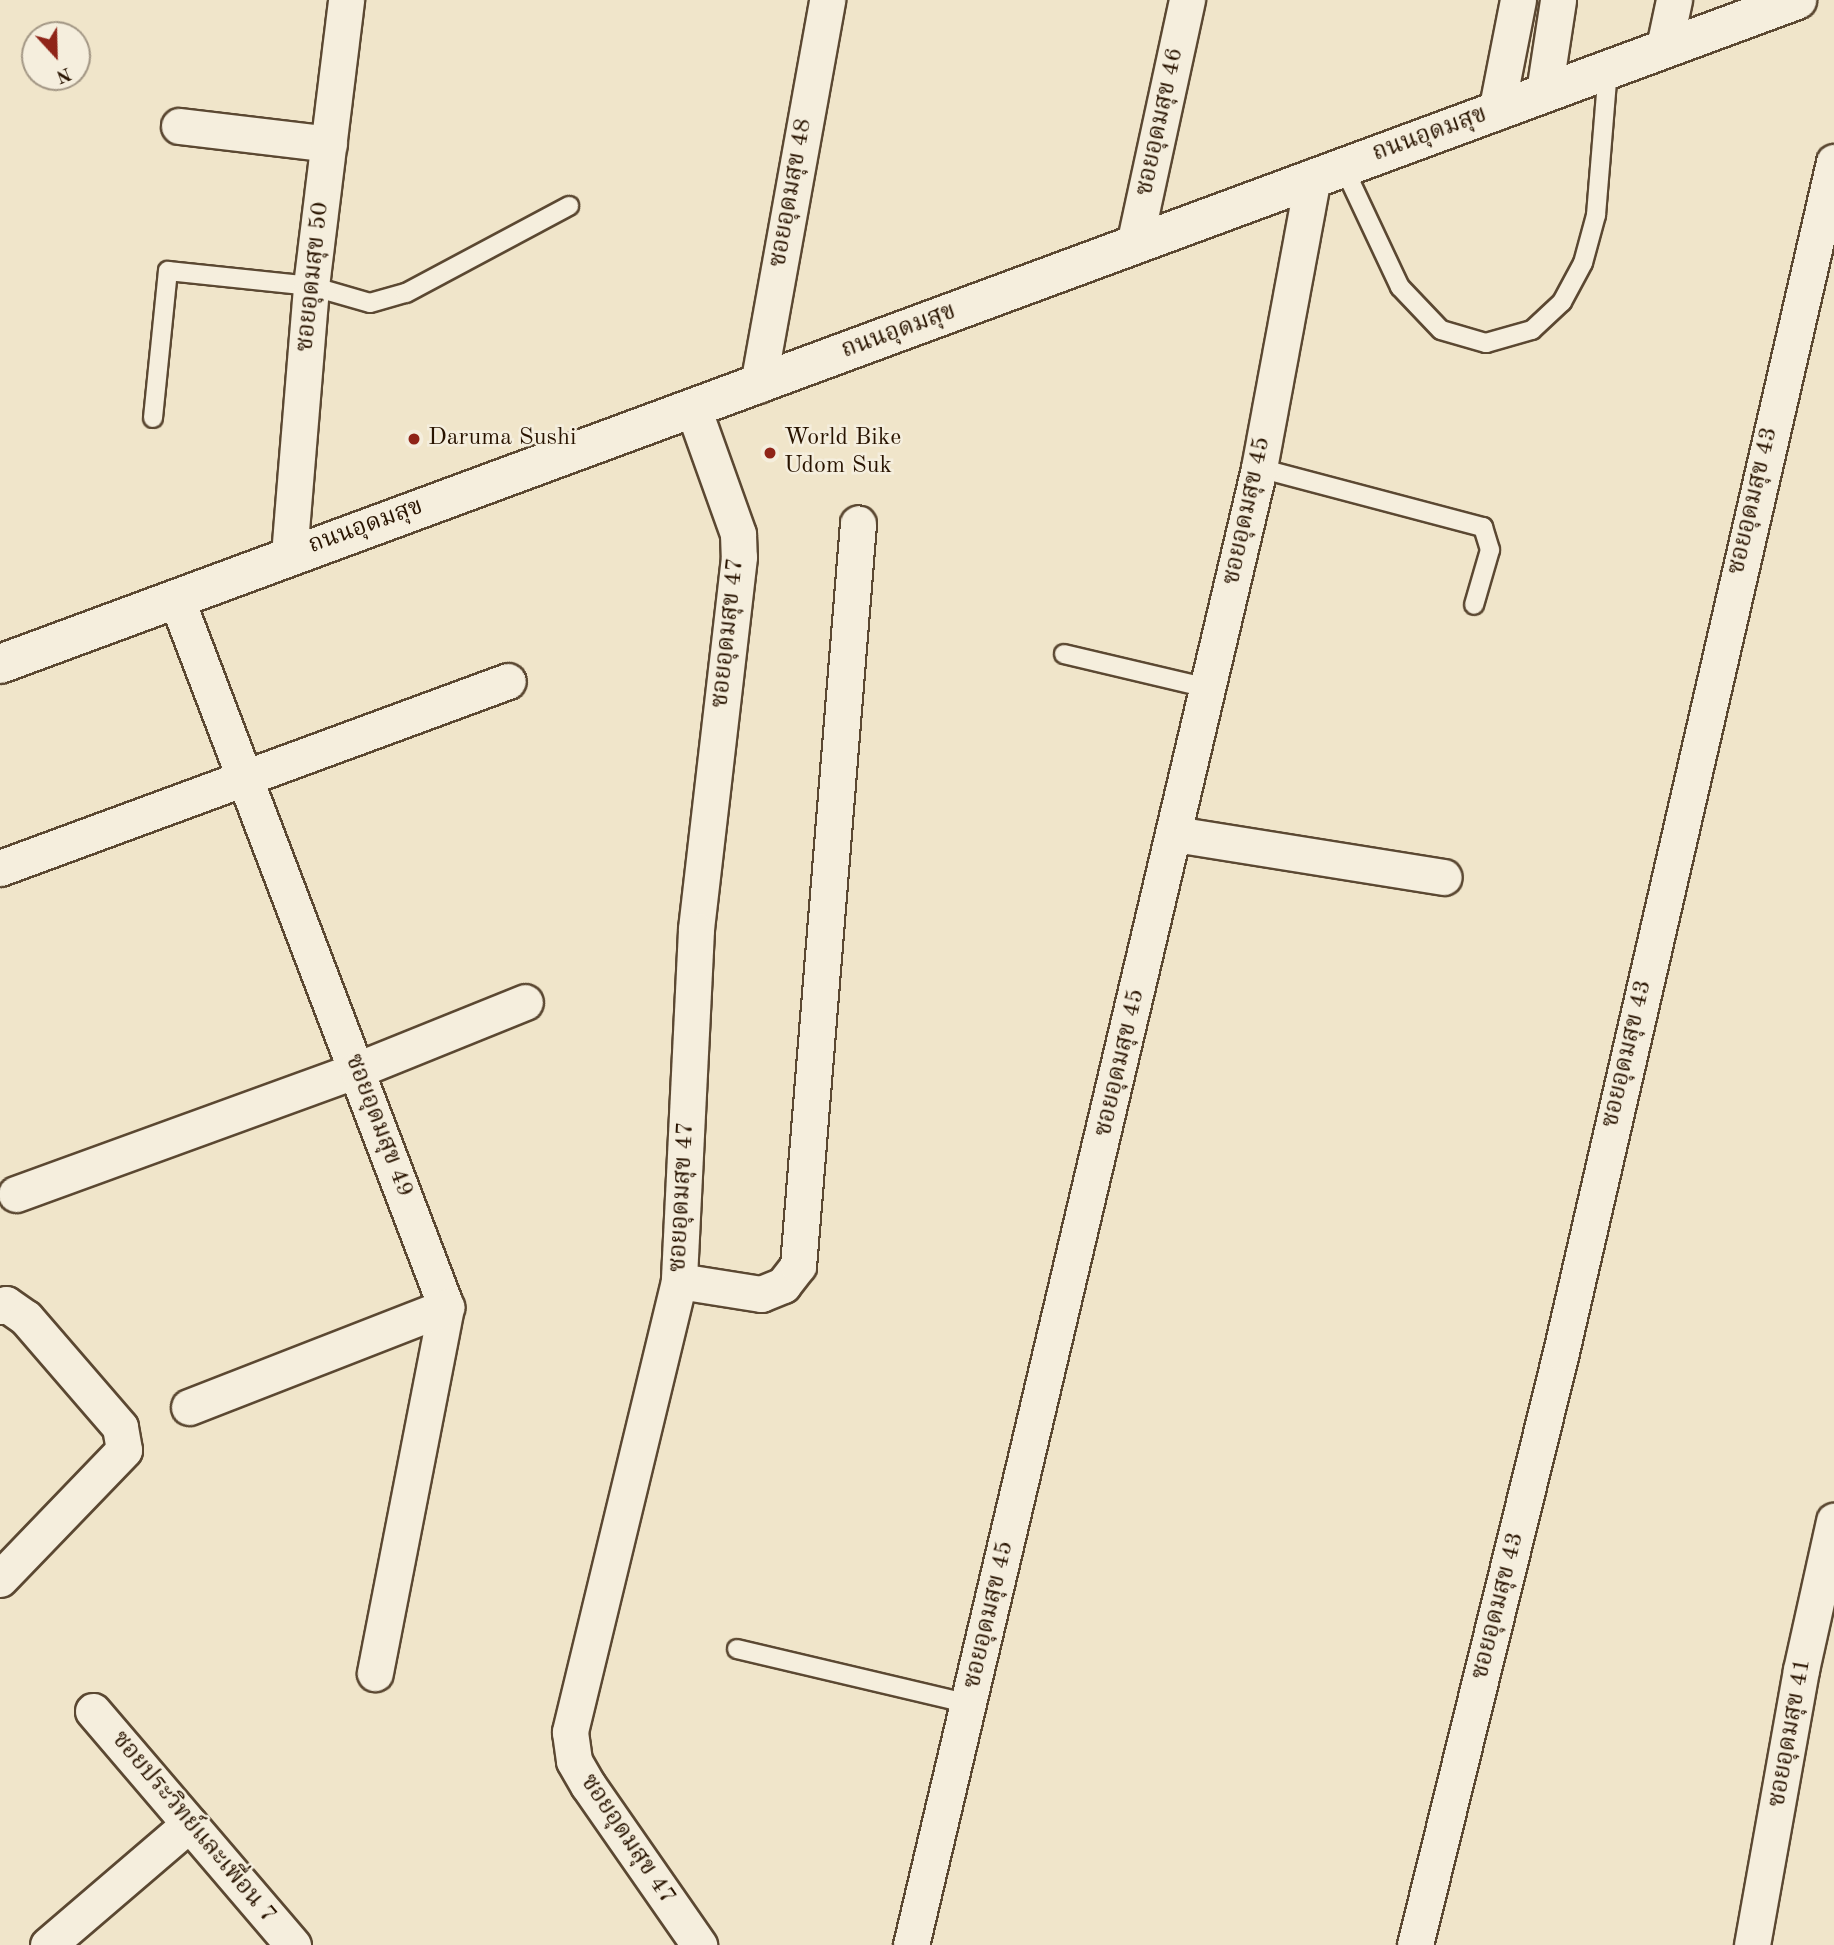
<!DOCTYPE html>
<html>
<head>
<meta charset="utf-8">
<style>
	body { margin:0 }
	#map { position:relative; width:1834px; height:1945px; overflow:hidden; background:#f0e5ca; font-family:"Old Standard TT","Noto Serif Thai",serif }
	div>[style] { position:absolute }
	.roads { filter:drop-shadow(2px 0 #5b4832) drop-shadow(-2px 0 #5b4832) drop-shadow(0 2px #5b4832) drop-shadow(0 -2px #5b4832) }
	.lane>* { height:18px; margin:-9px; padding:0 9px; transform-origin:9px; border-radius:9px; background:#f5eedd }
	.street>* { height:35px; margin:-17.5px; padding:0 17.5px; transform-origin:17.5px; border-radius:17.5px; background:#f5eedd }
	.secondary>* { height:38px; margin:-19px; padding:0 19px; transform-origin:19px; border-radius:19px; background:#f5eedd }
	.dots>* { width:19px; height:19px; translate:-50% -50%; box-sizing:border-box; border:4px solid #f5eedd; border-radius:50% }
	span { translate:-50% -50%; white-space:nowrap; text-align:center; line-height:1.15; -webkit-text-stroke:5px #f5eedd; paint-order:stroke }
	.street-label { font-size:24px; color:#291400 }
	.poi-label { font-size:24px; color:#291400 }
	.left { translate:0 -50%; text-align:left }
	.north { position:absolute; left:21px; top:21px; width:70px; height:70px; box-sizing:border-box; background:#f5eedd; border:2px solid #a39785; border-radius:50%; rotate:158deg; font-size:19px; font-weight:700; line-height:28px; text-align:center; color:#291400 }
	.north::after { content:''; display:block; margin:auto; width:24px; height:32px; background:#8f2418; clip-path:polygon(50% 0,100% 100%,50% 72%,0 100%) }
</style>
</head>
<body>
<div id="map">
	<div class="roads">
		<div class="lane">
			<i style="left:1343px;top:166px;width:134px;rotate:64.8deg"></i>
			<i style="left:1400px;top:287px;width:59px;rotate:46.4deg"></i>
			<i style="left:1441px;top:330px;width:47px;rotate:16.1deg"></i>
			<i style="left:1486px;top:343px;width:48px;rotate:-15.8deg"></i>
			<i style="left:1532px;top:330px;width:41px;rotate:-43deg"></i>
			<i style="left:1562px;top:302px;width:44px;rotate:-61.7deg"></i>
			<i style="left:1583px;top:263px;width:50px;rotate:-74.8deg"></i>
			<i style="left:1596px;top:215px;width:146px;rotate:-85.3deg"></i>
			<i style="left:153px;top:418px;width:148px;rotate:-84.2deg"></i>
			<i style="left:168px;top:271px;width:144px;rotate:6deg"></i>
			<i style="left:311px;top:286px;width:61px;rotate:16.1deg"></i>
			<i style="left:370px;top:303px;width:37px;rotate:-16deg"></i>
			<i style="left:406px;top:293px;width:185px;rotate:-28.1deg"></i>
			<i style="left:1259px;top:468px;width:232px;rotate:14.8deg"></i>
			<i style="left:1483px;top:527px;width:24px;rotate:73deg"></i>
			<i style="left:1490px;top:550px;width:57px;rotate:106.2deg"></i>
			<i style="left:1064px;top:654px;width:148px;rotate:13.3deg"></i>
			<i style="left:737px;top:1649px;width:238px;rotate:13.3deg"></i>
		</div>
		<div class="street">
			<i style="left:1664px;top:47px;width:48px;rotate:-78deg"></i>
			<i style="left:1544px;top:92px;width:93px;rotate:-81.3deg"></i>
			<i style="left:1496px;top:112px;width:114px;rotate:-78.9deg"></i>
			<i style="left:179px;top:126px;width:151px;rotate:6.8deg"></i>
			<i style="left:1134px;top:245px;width:251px;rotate:-77.8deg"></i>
			<i style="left:758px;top:385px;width:391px;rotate:-79.8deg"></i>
			<i style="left:693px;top:408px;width:134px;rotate:70.3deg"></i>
			<i style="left:738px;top:534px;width:23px;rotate:88deg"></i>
			<i style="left:739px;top:557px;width:375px;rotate:96.6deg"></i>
			<i style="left:696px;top:930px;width:351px;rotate:92.8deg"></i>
			<i style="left:679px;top:1281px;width:464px;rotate:103.6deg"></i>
			<i style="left:570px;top:1732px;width:29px;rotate:82deg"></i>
			<i style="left:574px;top:1761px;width:28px;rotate:60deg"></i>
			<i style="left:588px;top:1785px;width:195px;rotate:55.2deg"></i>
			<i style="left:289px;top:555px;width:270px;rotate:-85.3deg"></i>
			<i style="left:311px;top:286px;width:288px;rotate:-83deg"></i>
			<i style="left:176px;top:598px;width:759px;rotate:69.15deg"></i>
			<i style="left:446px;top:1307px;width:373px;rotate:101deg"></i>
			<i style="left:1175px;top:834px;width:272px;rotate:9.1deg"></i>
			<i style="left:0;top:868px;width:541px;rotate:-20.21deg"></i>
			<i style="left:16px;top:1194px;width:363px;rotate:-20deg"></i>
			<i style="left:357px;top:1070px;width:181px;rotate:-22deg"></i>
			<i style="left:679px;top:1281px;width:83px;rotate:9deg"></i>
			<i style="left:761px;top:1294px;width:24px;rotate:-22deg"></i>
			<i style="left:783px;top:1285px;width:24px;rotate:-52deg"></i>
			<i style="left:798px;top:1266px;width:745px;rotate:-85.38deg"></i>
			<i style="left:0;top:1306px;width:6px;rotate:-18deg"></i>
			<i style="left:6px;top:1304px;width:24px;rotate:35deg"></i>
			<i style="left:26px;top:1318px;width:144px;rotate:49.2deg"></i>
			<i style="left:120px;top:1427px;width:23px;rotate:80deg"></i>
			<i style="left:124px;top:1450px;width:179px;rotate:133.9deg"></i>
			<i style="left:189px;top:1407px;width:276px;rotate:-21.3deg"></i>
			<i style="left:93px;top:1711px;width:308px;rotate:49.5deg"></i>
			<i style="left:48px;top:1945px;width:186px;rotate:-40.6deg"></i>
			<i style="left:911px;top:1945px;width:1517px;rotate:-76.74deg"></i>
			<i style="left:1259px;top:468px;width:296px;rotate:-79.5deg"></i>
			<i style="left:1415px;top:1945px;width:611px;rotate:-76.17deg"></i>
			<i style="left:1561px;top:1352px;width:1221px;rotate:-77.08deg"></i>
			<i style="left:1752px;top:1945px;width:279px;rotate:-79.9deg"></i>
			<i style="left:1801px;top:1670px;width:153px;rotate:-77.5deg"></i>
		</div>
		<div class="secondary">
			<i style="left:0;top:664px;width:1916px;rotate:-20.28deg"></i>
		</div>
	</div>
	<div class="dots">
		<i style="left:414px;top:439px;background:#8f2418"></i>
		<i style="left:770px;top:453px;background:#8f2418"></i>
	</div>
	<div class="street-label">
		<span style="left:1161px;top:122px;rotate:-78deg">ซอยอุดมสุข 46</span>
		<span style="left:1430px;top:135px;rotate:-20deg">ถนนอุดมสุข</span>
		<span style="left:792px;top:193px;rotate:-80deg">ซอยอุดมสุข 48</span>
		<span style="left:314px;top:277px;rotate:-84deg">ซอยอุดมสุข 50</span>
		<span style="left:899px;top:332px;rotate:-20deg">ถนนอุดมสุข</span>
		<span style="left:1754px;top:501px;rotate:-77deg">ซอยอุดมสุข 43</span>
		<span style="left:1248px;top:511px;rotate:-78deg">ซอยอุดมสุข 45</span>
		<span style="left:366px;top:527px;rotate:-20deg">ถนนอุดมสุข</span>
		<span style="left:729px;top:633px;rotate:-84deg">ซอยอุดมสุข 47</span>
		<span style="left:1628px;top:1054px;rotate:-77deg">ซอยอุดมสุข 43</span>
		<span style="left:1121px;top:1063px;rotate:-77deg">ซอยอุดมสุข 45</span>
		<span style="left:378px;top:1126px;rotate:69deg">ซอยอุดมสุข 49</span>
		<span style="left:683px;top:1197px;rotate:-87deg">ซอยอุดมสุข 47</span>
		<span style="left:1499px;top:1606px;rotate:-76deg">ซอยอุดมสุข 43</span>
		<span style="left:990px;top:1615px;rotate:-77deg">ซอยอุดมสุข 45</span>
		<span style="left:1791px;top:1733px;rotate:-80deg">ซอยอุดมสุข 41</span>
		<span style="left:193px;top:1828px;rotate:50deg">ซอยประวิทย์และเพื่อน 7</span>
		<span style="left:627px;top:1840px;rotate:56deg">ซอยอุดมสุข 47</span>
	</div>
	<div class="poi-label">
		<span class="left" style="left:428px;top:439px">Daruma Sushi</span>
		<span class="left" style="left:784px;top:453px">World Bike<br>Udom Suk</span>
	</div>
	<div class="north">N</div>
</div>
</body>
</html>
